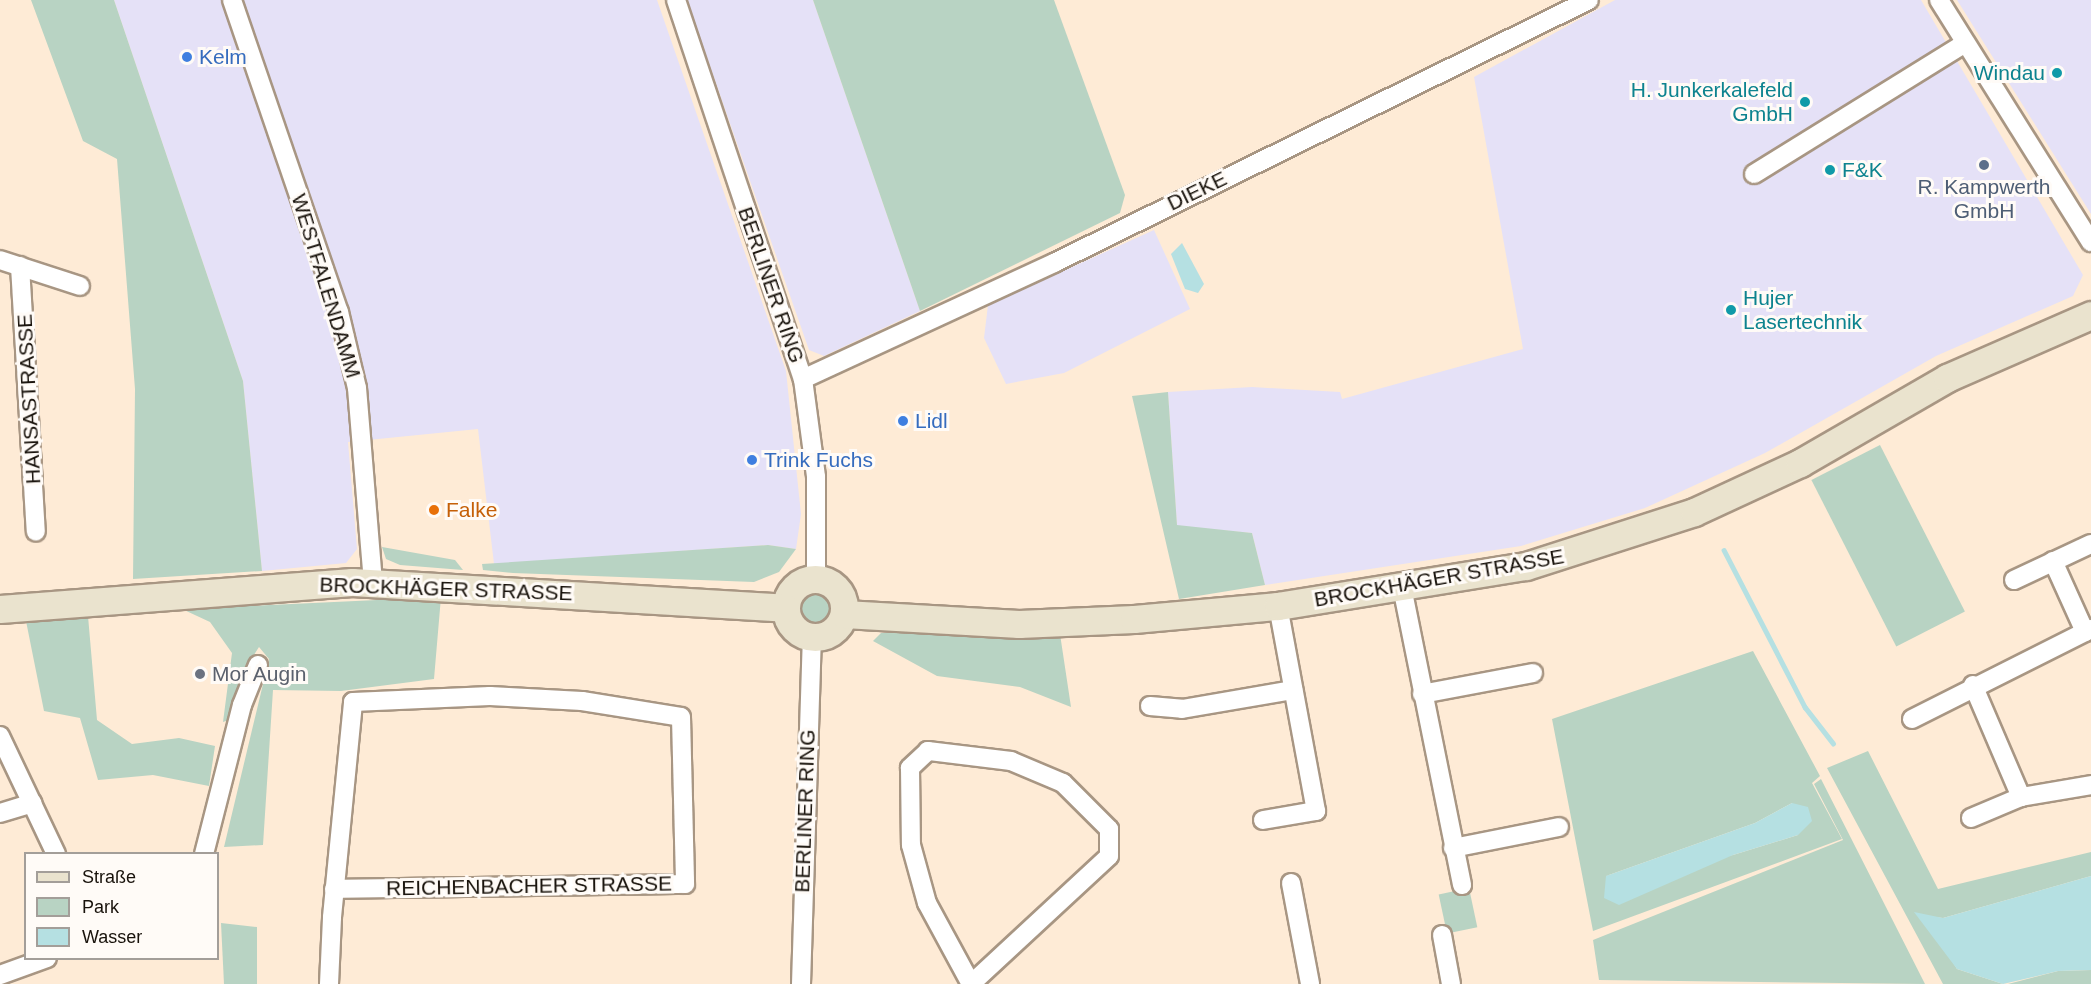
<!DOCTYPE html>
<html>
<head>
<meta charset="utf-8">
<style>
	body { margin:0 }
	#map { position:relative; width:2091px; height:984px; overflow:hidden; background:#feebd6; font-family:Helvetica,sans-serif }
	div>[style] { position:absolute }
	.industrial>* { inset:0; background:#e5e1f7 }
	.green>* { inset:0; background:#b8d3c3; transform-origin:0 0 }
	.round { border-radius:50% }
	.water>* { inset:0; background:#b5e0e2 }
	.stream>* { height:4.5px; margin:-2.25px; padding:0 2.25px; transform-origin:2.25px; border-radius:2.25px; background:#b5e0e2 }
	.roads { filter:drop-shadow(2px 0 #a89683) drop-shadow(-2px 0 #a89683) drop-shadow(0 2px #a89683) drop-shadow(0 -2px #a89683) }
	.street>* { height:18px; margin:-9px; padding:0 9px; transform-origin:9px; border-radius:9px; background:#fff }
	.secondary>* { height:27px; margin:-13.5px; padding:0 13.5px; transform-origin:13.5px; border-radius:13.5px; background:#eae3ce }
	.secondary>.ring { margin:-13.5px; padding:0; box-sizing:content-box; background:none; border:27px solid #eae3ce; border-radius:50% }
	.dots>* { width:16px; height:16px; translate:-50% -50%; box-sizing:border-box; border:3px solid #fffbf7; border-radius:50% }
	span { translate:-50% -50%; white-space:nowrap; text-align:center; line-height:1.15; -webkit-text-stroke:6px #fffbf7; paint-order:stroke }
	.shop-label { font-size:21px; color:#366cbe }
	.left { translate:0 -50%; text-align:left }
	.culture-label { font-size:21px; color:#0d838f }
	.right { translate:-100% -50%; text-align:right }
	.service-label { font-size:21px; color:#4e5e75 }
	.street-label { font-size:21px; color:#18120b }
	.food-label { font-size:21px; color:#c56008 }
	.worship-label { font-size:21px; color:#5b616d }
	.legend { position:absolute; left:24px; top:852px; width:195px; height:108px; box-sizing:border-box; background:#fffbf7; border:2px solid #a39e99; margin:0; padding:8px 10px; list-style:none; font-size:18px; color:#18120b }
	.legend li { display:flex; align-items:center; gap:12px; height:30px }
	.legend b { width:30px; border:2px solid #a39e99 }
</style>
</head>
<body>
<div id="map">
	<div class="industrial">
		<i style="clip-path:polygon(114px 0,657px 0,786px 371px,801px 514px,796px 549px,768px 545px,494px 564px,478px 429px,348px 442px,357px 549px,346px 563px,262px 571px,243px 381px)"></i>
		<i style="clip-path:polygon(687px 0,813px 0,920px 311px,824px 356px,809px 350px)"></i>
		<i style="clip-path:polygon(1615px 0,1921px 0,2083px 275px,2073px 296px,1936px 356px,1765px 453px,1645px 508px,1521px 546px,1265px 585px,1252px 533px,1177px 526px,1168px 392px,1252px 387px,1340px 392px,1342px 399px,1523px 349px,1474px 77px)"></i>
		<i style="clip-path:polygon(1957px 0,2091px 0,2091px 214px)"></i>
		<i style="clip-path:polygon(1154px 230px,1190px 309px,1064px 373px,1006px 384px,984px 338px,988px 305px)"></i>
	</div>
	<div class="green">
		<i style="clip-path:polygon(31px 0,114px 0,243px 381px,262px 571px,133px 579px,135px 389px,117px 159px,83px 141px)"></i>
		<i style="clip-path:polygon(813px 0,1054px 0,1125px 195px,1120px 213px,920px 311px)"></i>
		<i style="clip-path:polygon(1168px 392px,1177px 525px,1252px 533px,1265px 585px,1179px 599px,1132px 396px)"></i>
		<i style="left:1880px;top:445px;width:187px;height:77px;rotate:63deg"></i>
		<i style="clip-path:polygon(768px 545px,796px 549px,779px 572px,754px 582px,513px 573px,483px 570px,482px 564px)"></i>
		<i style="clip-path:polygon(382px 547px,455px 560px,463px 570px,400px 565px,386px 559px)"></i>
		<i class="round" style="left:799px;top:593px;width:32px;height:32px"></i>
		<i style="clip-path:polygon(441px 597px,434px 679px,341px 691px,273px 690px,263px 845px,224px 847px,269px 659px,259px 647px,245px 669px,229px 720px,223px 722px,232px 653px,210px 622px,182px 609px)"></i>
		<i style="clip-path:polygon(88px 616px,97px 720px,132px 744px,179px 738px,215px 746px,209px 786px,153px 775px,98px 780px,80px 718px,44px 711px,26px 621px)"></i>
		<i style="clip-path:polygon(881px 633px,1060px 634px,1071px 707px,1020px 687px,937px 676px,873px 641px)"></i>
		<i style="clip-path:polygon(evenodd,1753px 651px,1820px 776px,1812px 783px,1842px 839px,1593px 931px,1552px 719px,1753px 651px,1792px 803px,1798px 835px,1733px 855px,1606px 876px,1755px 823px,1792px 803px)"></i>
		<i style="clip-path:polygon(1868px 751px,1938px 889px,2091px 852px,2091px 876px,1943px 918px,1925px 916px,1957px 969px,2003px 984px,1943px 984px,1827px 768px)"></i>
		<i style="clip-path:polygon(1821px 779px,1925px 984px,1599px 980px,1593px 940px,1843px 840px,1814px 784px)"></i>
		<i style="left:1469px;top:888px;width:40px;height:31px;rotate:78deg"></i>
		<i style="clip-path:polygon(221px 923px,257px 927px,257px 984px,224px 984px)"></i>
		<i style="clip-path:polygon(2091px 970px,2091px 984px,2008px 984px,2058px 971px)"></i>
	</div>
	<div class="water">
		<i style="clip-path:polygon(1182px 243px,1204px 284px,1198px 293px,1185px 289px,1171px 254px)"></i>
		<i style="clip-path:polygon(1792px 803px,1808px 807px,1812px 821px,1798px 835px,1733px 855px,1619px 905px,1604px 898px,1606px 876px,1755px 823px)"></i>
		<i style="clip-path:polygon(2091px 876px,2091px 970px,2058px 971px,2003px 984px,1957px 969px,1914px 912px,1943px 918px)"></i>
	</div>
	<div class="stream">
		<i style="left:1724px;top:550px;width:177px;rotate:62.7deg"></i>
		<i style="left:1805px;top:707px;width:46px;rotate:52.1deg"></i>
	</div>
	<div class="roads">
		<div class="street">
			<i style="left:232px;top:0;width:330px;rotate:71.1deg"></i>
			<i style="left:339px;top:312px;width:78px;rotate:76.7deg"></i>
			<i style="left:357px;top:388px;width:195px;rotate:85.3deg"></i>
			<i style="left:676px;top:0;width:400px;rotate:71.5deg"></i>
			<i style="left:803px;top:379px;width:99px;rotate:82.4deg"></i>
			<i style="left:816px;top:477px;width:102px;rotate:90deg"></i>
			<i style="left:1939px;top:0;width:286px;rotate:57.9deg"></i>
			<i style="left:1754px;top:174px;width:248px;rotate:-31.8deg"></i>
			<i style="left:0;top:260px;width:84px;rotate:18deg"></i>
			<i style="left:20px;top:266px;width:266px;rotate:86.6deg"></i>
			<i style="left:803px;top:379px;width:277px;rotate:-24.8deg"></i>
			<i style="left:1054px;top:263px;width:596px;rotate:-26.18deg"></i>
			<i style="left:2053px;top:561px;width:78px;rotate:65.7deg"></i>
			<i style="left:2014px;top:580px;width:85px;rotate:-25.1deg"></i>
			<i style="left:1402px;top:587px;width:304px;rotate:78.6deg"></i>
			<i style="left:1973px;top:685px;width:122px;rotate:66.8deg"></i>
			<i style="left:1422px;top:694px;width:113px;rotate:-10.7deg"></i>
			<i style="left:1150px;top:706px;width:32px;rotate:5deg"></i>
			<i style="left:1182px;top:709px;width:113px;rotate:-9.7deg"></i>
			<i style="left:1912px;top:719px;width:200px;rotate:-26.7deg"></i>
			<i style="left:0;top:736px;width:131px;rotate:64.6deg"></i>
			<i style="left:0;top:813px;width:34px;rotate:-17deg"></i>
			<i style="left:1971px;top:818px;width:54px;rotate:-22.8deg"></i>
			<i style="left:2021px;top:797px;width:71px;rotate:-9.7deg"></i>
			<i style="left:1263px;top:820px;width:54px;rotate:-9.6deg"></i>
			<i style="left:1316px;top:811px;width:208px;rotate:-100.5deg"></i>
			<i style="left:1453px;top:848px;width:108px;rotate:-11.2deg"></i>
			<i style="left:204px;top:854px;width:154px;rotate:-75.7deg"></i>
			<i style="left:242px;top:705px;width:43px;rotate:-68.2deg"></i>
			<i style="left:1291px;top:883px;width:103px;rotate:79.3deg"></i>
			<i style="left:1442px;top:935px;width:50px;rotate:79.6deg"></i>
			<i style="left:0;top:975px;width:50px;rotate:-19.9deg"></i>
			<i style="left:329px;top:984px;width:67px;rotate:-87.4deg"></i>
			<i style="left:332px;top:917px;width:216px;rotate:-84.4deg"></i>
			<i style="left:353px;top:702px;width:137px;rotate:-2.5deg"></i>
			<i style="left:490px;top:696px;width:92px;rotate:3.1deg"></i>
			<i style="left:582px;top:701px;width:100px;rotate:9.2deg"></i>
			<i style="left:681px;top:717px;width:167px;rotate:88.6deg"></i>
			<i style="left:685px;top:884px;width:351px;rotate:179.2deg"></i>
			<i style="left:801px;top:984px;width:347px;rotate:-88.2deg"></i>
			<i style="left:971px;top:984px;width:188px;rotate:-42.8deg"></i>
			<i style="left:1109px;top:856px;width:27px;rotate:-90deg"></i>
			<i style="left:1109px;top:829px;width:65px;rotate:-135deg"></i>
			<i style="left:1063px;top:783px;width:56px;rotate:-157.1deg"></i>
			<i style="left:1011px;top:761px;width:84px;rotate:-173.1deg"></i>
			<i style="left:928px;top:751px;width:25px;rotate:137deg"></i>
			<i style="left:910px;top:768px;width:77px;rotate:89.3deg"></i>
			<i style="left:911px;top:845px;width:60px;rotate:74.6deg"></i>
			<i style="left:927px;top:903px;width:92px;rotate:61.5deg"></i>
		</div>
		<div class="secondary">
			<i class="ring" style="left:786px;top:579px;width:31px;height:31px"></i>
			<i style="left:0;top:609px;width:353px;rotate:-4.4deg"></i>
			<i style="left:352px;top:582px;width:434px;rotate:3.4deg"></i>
			<i style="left:844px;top:614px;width:175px;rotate:3.3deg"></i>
			<i style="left:1019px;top:624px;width:115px;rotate:-2.5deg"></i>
			<i style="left:1134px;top:619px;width:145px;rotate:-5.2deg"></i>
			<i style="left:1278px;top:606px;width:251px;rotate:-9.2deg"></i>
			<i style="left:1526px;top:566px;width:176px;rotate:-17.8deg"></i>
			<i style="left:1694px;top:512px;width:117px;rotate:-24.8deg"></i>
			<i style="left:1800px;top:463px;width:170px;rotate:-30deg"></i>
			<i style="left:1947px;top:378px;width:157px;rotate:-23.6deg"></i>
		</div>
	</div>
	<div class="dots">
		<i style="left:187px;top:57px;background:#3f7fe0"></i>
		<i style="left:2057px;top:73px;background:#0f9aa8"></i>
		<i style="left:1805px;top:102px;background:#0f9aa8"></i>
		<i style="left:1984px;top:165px;background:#5c6f8a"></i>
		<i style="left:1830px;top:170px;background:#0f9aa8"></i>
		<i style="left:1731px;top:310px;background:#0f9aa8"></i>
		<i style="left:903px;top:421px;background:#3f7fe0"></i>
		<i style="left:752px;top:460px;background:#3f7fe0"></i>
		<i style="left:434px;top:510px;background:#e8710a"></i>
		<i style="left:200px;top:674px;background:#6b7280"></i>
	</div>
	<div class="shop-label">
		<span class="left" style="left:199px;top:57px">Kelm</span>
		<span class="left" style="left:915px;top:421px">Lidl</span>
		<span class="left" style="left:764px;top:460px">Trink Fuchs</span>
	</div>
	<div class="culture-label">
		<span class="right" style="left:2045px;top:73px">Windau</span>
		<span class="right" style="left:1793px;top:102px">H. Junkerkalefeld<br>GmbH</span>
		<span class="left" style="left:1842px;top:170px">F&amp;K</span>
		<span class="left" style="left:1743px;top:310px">Hujer<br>Lasertechnik</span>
	</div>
	<div class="service-label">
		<span style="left:1984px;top:199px">R. Kampwerth<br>GmbH</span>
	</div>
	<div class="street-label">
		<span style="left:1197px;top:191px;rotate:-26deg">DIEKE</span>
		<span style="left:771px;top:285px;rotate:71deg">BERLINER RING</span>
		<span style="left:326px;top:286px;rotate:73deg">WESTFALENDAMM</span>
		<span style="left:29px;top:399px;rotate:-93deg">HANSASTRASSE</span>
		<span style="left:1439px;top:578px;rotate:-10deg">BROCKHÄGER STRASSE</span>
		<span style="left:446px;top:589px;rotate:2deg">BROCKHÄGER STRASSE</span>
		<span style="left:805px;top:811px;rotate:-88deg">BERLINER RING</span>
		<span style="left:529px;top:886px;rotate:-1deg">REICHENBACHER STRASSE</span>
	</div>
	<div class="food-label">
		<span class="left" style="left:446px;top:510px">Falke</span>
	</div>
	<div class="worship-label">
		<span class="left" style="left:212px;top:674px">Mor Augin</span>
	</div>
	<ul class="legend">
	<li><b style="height:8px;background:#eae3ce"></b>Straße</li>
	<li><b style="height:16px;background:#b8d3c3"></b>Park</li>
	<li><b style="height:16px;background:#b5e0e2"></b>Wasser</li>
	</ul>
</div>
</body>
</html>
